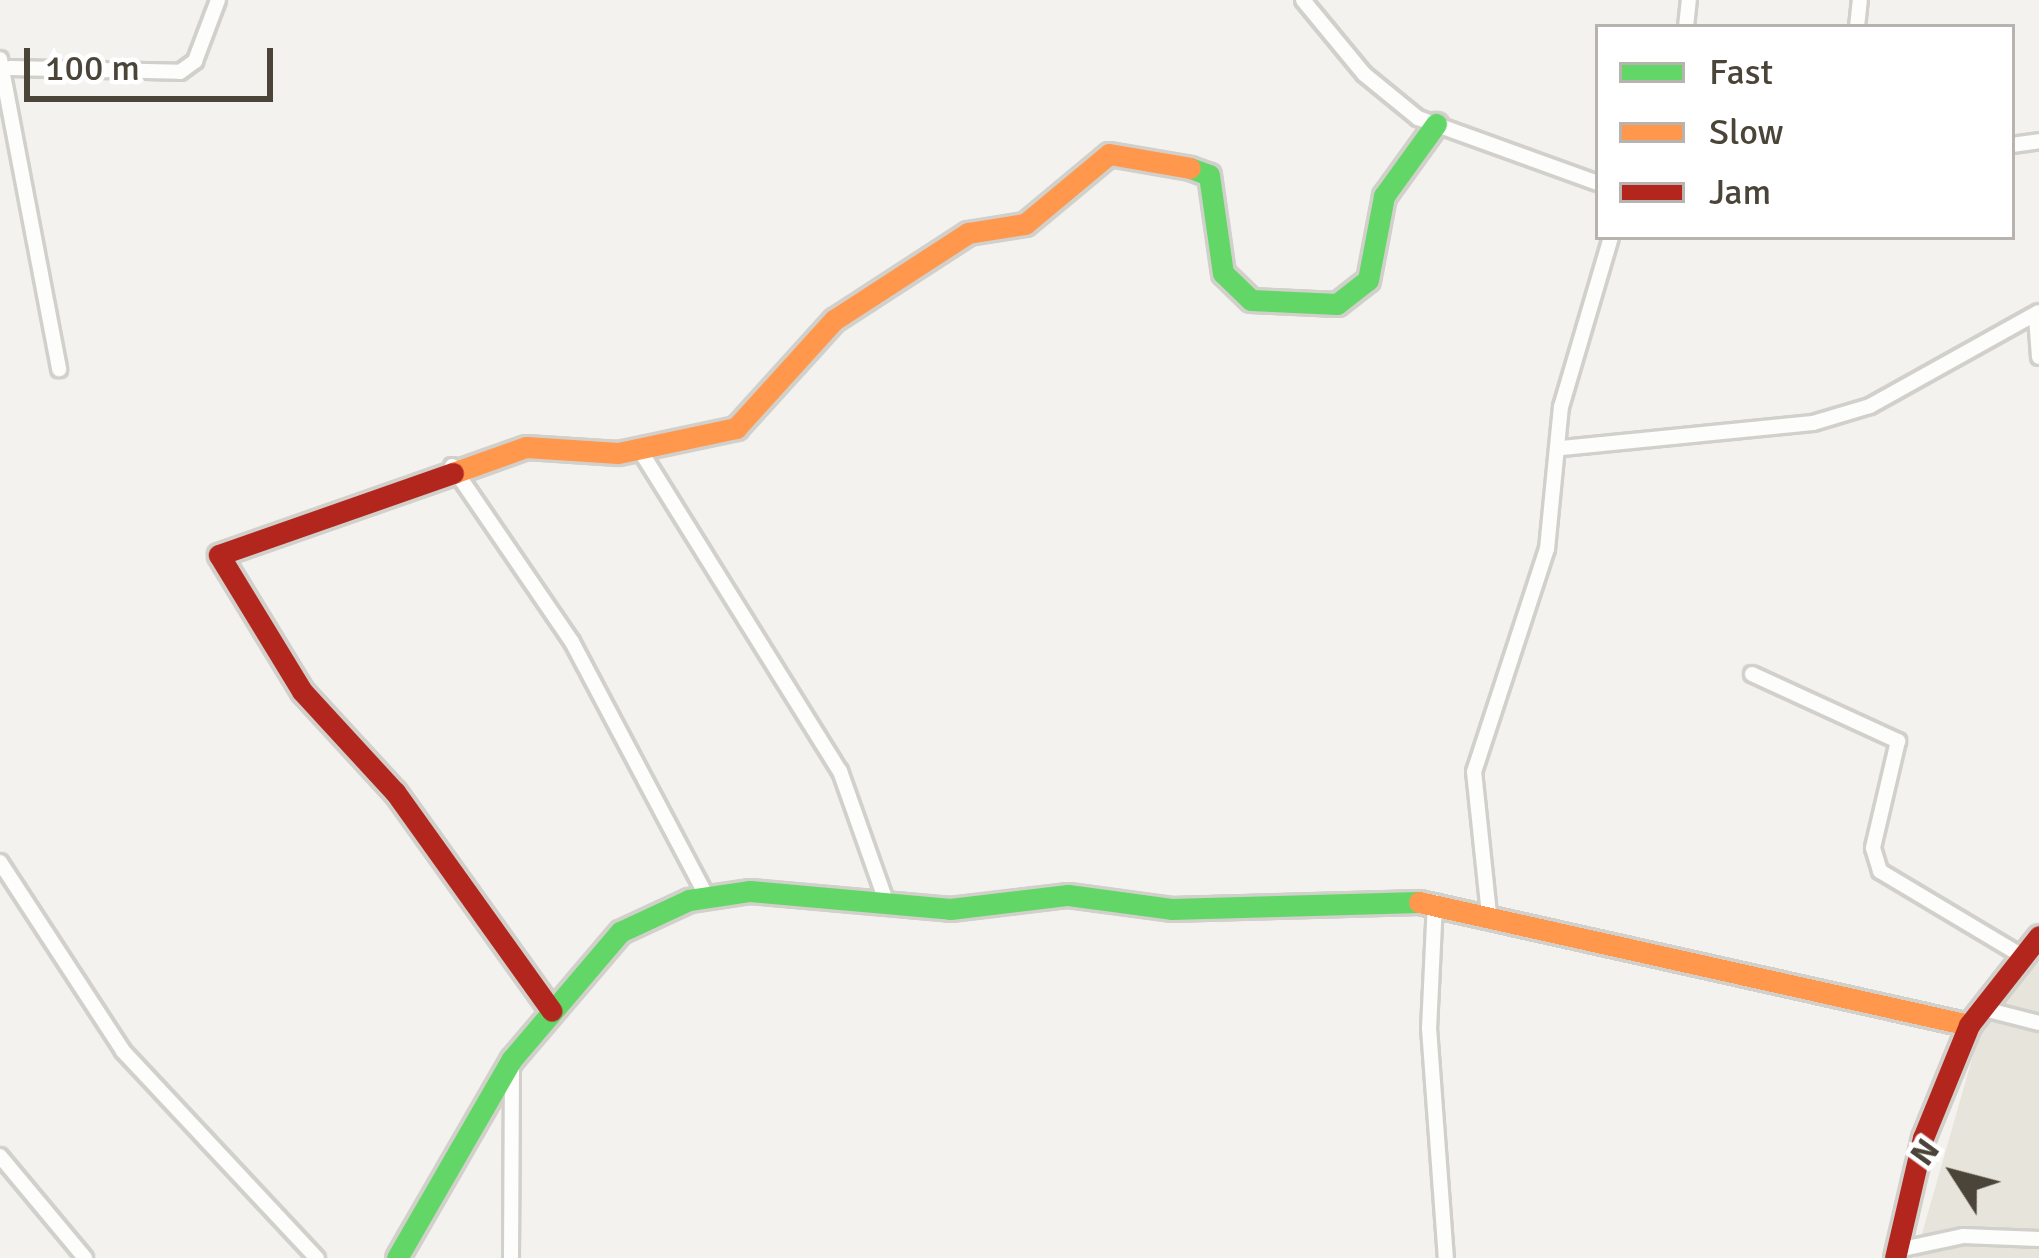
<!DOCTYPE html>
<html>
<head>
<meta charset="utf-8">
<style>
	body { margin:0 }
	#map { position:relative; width:2039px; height:1258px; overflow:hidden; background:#f4f2ee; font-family:Signika,sans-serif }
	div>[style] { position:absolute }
	.residential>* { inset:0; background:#e7e4dc }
	.roads { filter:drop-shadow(3px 0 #d2d0cb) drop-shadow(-3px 0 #d2d0cb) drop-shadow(0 3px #d2d0cb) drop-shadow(0 -3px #d2d0cb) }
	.street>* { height:14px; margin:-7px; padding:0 7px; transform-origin:7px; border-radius:7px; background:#fdfdfc }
	.fast>* { height:21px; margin:-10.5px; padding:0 10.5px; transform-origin:10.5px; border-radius:10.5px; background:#63d668 }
	.slow>* { height:21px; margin:-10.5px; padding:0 10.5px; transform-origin:10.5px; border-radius:10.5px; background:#ff974d }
	.jam>* { height:21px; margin:-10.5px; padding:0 10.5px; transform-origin:10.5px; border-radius:10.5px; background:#b3261e }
	span { translate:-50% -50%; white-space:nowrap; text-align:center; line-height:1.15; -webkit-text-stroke:9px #fff; paint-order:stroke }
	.legend { position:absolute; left:1595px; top:24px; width:420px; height:216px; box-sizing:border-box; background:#fff; border:3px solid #b7b4b0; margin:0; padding:15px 21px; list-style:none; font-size:36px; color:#4b4439 }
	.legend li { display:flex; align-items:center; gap:24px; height:60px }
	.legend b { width:60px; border:3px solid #b7b4b0 }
	.north { position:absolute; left:1895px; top:1114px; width:120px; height:120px; -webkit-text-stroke:9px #fff; paint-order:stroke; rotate:306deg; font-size:33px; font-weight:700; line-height:48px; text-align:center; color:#4b4439 }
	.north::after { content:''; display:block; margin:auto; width:42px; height:54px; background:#4b4439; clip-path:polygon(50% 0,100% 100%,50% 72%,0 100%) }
	.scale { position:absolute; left:24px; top:48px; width:249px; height:54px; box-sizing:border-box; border:6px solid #4b4439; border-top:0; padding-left:15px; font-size:36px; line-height:42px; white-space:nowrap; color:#4b4439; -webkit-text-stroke:9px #fff; paint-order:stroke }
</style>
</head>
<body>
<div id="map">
	<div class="residential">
		<i style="clip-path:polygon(2039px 946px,2039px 1258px,1915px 1258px,1978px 1038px)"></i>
	</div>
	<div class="roads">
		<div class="street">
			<i style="left:1303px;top:0;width:96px;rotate:50.5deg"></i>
			<i style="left:1364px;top:74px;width:70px;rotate:39.2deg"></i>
			<i style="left:1418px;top:118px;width:191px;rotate:19.9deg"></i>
			<i style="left:1686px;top:27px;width:27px;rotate:-84deg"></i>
			<i style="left:1857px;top:27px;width:27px;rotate:-84deg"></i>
			<i style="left:0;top:59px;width:316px;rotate:79.2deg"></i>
			<i style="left:10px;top:68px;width:170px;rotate:1.3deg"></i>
			<i style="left:180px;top:72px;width:19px;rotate:-36deg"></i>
			<i style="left:195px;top:61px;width:65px;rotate:-69.3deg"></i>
			<i style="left:2012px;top:145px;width:27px;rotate:-8deg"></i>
			<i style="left:2036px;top:317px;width:40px;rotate:85.7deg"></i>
			<i style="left:638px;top:447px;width:382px;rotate:58.1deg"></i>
			<i style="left:840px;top:771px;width:135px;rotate:70.5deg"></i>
			<i style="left:1562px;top:448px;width:252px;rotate:-5.7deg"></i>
			<i style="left:1813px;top:423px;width:59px;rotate:-16.6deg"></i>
			<i style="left:1870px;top:406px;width:193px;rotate:-29.1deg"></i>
			<i style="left:452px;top:466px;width:213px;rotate:55.7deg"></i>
			<i style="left:572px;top:642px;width:289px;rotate:62.1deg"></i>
			<i style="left:1752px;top:674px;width:161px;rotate:24.7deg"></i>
			<i style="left:1898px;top:741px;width:110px;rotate:103.2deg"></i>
			<i style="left:1873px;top:848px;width:24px;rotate:73deg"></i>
			<i style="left:1880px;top:871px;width:165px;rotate:30.9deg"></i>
			<i style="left:0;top:862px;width:225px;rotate:56.9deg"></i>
			<i style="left:123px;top:1051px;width:284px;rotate:46.9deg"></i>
			<i style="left:1435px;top:902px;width:126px;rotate:92.7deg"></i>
			<i style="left:1429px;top:1028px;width:231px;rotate:85.8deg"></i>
			<i style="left:1489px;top:914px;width:143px;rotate:-96deg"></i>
			<i style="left:1474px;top:772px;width:235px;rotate:-71.9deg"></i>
			<i style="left:1547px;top:549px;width:143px;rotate:-84.4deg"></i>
			<i style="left:1561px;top:407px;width:177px;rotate:-73.6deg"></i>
			<i style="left:1980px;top:1008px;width:61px;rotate:14.3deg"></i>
			<i style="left:0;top:1156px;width:133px;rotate:50.2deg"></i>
			<i style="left:1898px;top:1250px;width:66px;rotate:-12.2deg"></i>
			<i style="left:1963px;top:1236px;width:76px;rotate:2.3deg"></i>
			<i style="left:511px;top:1258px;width:194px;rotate:-89.7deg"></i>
		</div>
		<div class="fast">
			<i style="left:1190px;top:168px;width:20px;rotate:20deg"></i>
			<i style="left:1209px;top:175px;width:99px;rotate:81.9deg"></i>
			<i style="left:1223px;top:273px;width:39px;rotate:44deg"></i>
			<i style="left:1251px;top:300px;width:86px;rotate:2.7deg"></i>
			<i style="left:1337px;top:304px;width:39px;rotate:-38deg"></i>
			<i style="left:1368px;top:280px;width:86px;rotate:-79.2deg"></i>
			<i style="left:1384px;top:196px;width:89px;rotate:-54.2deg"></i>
			<i style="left:397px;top:1258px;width:230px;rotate:-60deg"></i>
			<i style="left:512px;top:1059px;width:167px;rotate:-49.6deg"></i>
			<i style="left:620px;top:932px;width:76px;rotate:-24.9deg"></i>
			<i style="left:689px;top:900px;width:62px;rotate:-8.4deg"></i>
			<i style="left:750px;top:891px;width:201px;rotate:5.1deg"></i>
			<i style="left:950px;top:909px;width:119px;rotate:-6.8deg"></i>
			<i style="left:1068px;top:895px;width:104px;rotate:7.7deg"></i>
			<i style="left:1171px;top:909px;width:248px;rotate:-1.6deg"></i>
		</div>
		<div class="slow">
			<i style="left:453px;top:473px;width:77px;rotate:-19.6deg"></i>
			<i style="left:526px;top:447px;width:92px;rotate:3.7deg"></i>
			<i style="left:618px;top:453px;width:121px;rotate:-12deg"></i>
			<i style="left:736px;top:428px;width:146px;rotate:-47.8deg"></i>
			<i style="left:834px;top:320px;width:160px;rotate:-33deg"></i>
			<i style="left:968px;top:233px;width:58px;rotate:-9deg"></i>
			<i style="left:1025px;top:224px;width:109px;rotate:-39.8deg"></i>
			<i style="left:1109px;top:154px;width:82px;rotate:9.8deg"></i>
			<i style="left:1419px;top:902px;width:564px;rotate:12.61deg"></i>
		</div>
		<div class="jam">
			<i style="left:453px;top:473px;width:248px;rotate:160.7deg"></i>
			<i style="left:219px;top:555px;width:159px;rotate:58.6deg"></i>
			<i style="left:302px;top:691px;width:137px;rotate:47.4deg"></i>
			<i style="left:395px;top:792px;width:269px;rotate:54.4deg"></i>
			<i style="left:1895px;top:1258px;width:123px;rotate:-76.9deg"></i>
			<i style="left:1923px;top:1138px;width:122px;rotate:-67.8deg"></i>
			<i style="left:1969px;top:1025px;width:113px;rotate:-51.8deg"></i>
		</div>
	</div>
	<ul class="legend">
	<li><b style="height:15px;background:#63d668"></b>Fast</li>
	<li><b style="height:15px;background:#ff974d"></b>Slow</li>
	<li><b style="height:15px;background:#b3261e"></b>Jam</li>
	</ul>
	<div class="north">N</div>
	<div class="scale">100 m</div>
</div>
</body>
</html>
